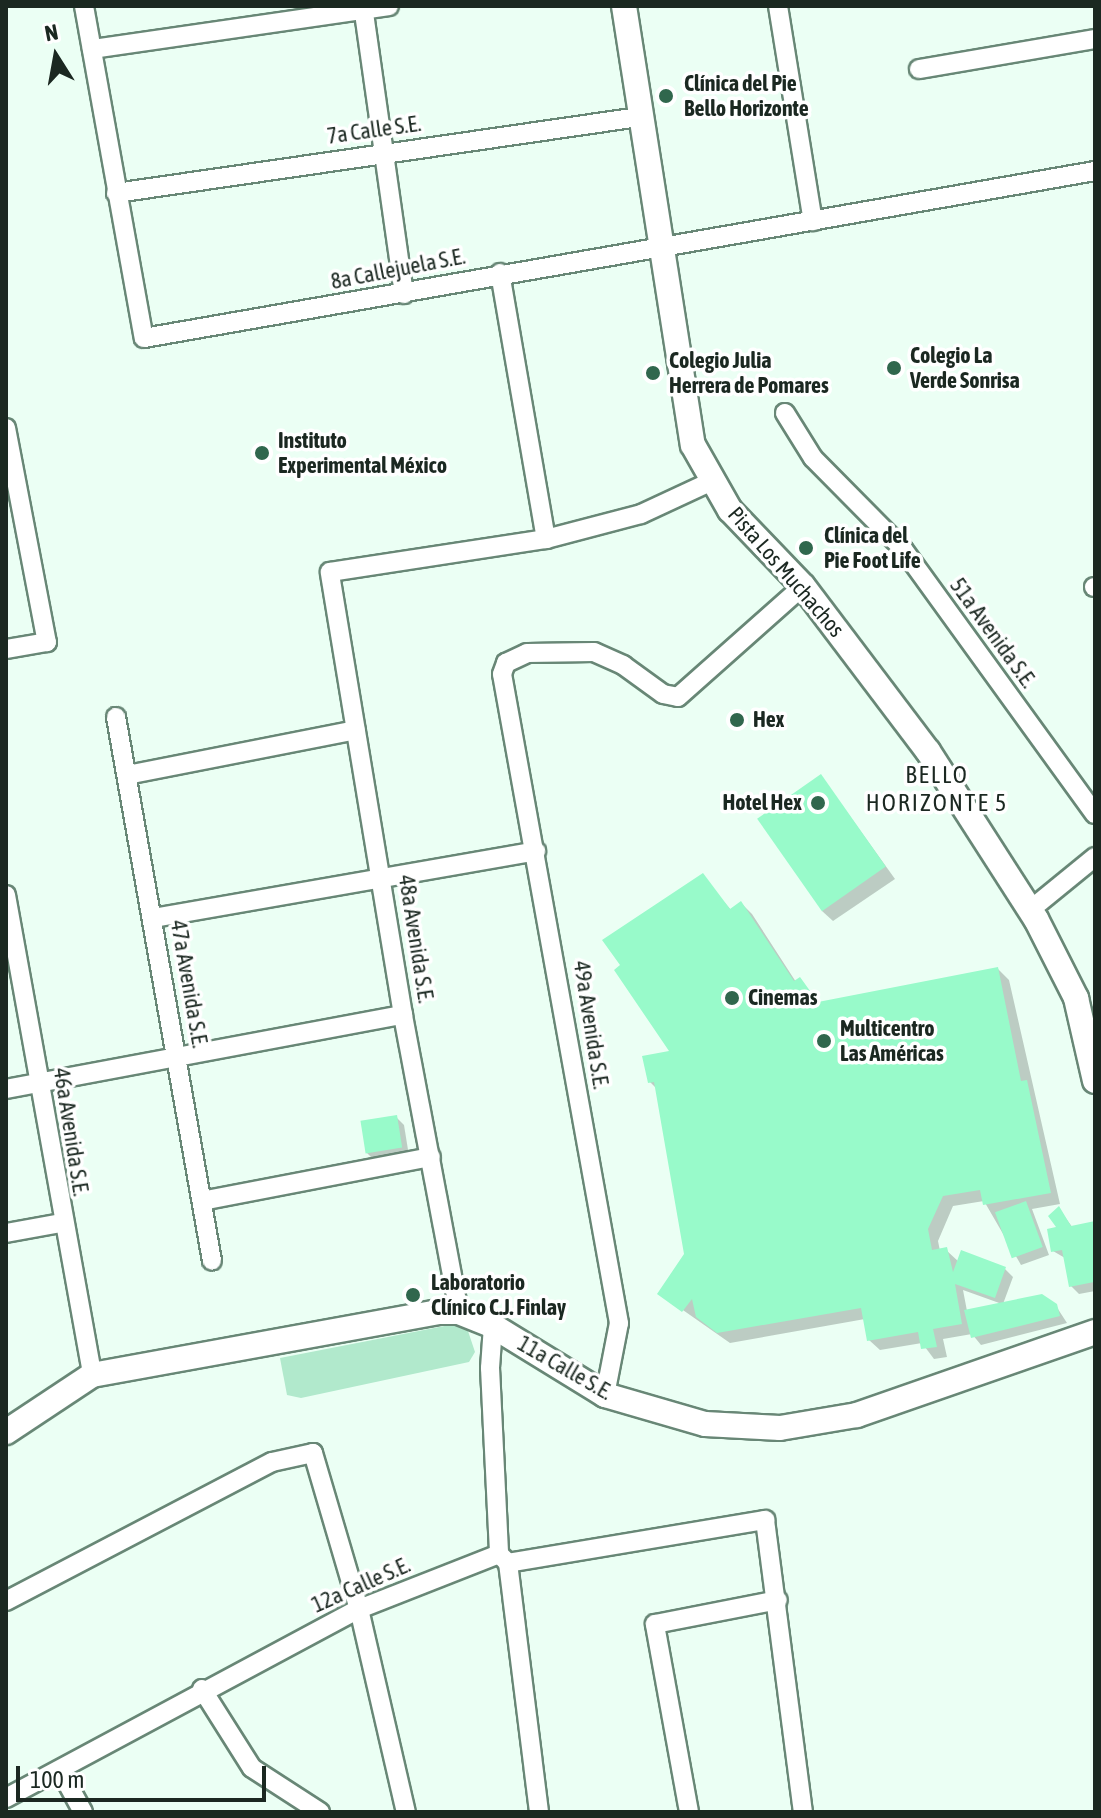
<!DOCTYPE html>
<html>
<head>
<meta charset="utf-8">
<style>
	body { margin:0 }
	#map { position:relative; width:1101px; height:1818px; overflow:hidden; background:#ebfff4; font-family:"Asap Condensed",sans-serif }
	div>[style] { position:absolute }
	.green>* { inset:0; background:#b1e9cc }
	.shadow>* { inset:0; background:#0003 }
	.building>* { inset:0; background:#98faca; transform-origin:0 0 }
	.roads { filter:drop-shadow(2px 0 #688776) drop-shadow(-2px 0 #688776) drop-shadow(0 2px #688776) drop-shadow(0 -2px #688776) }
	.minor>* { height:18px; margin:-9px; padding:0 9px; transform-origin:9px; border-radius:9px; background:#fff }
	.tertiary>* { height:24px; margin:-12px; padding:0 12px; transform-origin:12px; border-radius:12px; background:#fff }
	.dots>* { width:22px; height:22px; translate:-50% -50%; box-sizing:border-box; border:4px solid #fff; border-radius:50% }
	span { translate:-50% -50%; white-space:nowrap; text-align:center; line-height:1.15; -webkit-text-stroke:7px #fff; paint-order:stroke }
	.poi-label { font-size:22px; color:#1b2821; font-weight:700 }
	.left { translate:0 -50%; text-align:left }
	.right { translate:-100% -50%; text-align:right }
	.street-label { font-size:22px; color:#1b2821 }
	.neighbourhood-label { font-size:24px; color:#1b2821; letter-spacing:2px }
	.frame { position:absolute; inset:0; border:8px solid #1b2821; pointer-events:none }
	.north { position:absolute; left:16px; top:16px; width:80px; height:80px; -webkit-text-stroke:6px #fff; paint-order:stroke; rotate:349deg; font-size:22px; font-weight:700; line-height:32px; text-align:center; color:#1b2821 }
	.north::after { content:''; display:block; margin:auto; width:28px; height:36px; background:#1b2821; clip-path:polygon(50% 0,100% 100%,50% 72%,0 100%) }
	.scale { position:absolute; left:16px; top:1766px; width:250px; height:36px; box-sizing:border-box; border:4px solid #1b2821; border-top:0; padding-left:10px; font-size:24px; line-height:28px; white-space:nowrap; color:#1b2821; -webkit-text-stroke:6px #fff; paint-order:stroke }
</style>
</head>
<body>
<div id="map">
	<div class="green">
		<i style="clip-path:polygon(465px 1322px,475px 1352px,469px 1362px,301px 1398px,287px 1395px,280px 1358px)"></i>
	</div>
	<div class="shadow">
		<i style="clip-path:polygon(821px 776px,895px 879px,833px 921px,822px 911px)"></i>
		<i style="clip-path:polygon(evenodd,702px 876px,731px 910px,741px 903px,752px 914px,796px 982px,820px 1003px,998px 969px,1009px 980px,1060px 1204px,1032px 1209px,1049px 1255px,1021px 1265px,984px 1201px,953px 1206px,938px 1241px,940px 1251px,946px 1250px,959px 1262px,1005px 1269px,1013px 1277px,1003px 1304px,1056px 1306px,1067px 1323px,981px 1345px,972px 1334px,943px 1339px,947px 1357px,934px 1359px,922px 1343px,880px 1350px,869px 1340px,865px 1319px,730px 1343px,660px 1294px,686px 1254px,658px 1090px,650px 1082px,672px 1052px,702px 876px,963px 1290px,1002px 1304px,967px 1311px,963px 1290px)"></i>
		<i style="clip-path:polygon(396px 1117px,404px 1125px,409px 1156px,375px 1161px,367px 1153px)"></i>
		<i style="clip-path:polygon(1059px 1209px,1073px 1228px,1095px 1224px,1095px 1291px,1079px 1294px,1071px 1286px,1065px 1258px,1053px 1251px)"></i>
	</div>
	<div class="building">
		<i style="left:821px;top:774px;width:113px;height:78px;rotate:55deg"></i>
		<i style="clip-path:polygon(703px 873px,730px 909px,741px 901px,794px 981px,800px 977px,818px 1002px,998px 967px,1021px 1081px,1027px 1080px,1051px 1193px,983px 1205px,980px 1190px,943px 1196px,928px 1229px,932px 1250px,947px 1247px,953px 1272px,961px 1250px,1006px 1267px,995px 1298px,955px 1284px,962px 1324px,933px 1329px,937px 1347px,921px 1349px,918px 1332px,867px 1341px,861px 1308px,717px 1333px,696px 1317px,692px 1299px,682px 1312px,657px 1294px,684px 1254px,654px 1082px,648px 1083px,642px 1056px,669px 1051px,614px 970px,620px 965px,602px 940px)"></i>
		<i style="left:397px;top:1115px;width:33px;height:37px;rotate:81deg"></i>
		<i style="left:1026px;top:1201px;width:49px;height:33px;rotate:70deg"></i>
		<i style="clip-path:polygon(1059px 1206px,1071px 1226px,1095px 1221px,1094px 1282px,1069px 1287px,1062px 1250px,1051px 1252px,1047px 1229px,1056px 1227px,1048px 1216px)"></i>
		<i style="clip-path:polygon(1042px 1294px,1057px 1304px,1060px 1316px,971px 1338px,964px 1310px)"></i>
	</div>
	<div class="roads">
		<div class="minor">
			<i style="left:84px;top:6px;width:337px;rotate:79.8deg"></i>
			<i style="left:144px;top:338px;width:966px;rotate:-9.96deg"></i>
			<i style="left:363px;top:6px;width:291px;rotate:81.9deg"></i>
			<i style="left:778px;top:6px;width:218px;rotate:80.8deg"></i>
			<i style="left:92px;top:49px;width:300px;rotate:-8.2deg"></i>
			<i style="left:919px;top:69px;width:179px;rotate:-9.7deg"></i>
			<i style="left:116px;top:193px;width:528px;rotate:-8.27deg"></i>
			<i style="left:500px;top:273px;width:270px;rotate:80.2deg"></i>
			<i style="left:785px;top:413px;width:53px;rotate:58.1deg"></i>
			<i style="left:813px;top:458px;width:128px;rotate:45.3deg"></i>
			<i style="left:903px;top:549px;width:327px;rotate:54.1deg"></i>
			<i style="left:6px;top:428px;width:218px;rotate:79.2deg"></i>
			<i style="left:47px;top:642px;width:42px;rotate:170.3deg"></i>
			<i style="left:1094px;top:587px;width:1px"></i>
			<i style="left:116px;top:717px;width:552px;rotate:79.99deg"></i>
			<i style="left:127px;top:775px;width:233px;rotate:-11.1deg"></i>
			<i style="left:6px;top:895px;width:488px;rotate:79.8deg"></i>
			<i style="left:1030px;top:910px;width:84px;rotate:-39.2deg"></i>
			<i style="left:153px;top:918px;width:389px;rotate:-9.9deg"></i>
			<i style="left:6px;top:1089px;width:404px;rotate:-10.6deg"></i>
			<i style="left:202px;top:1201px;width:233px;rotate:-10.9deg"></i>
			<i style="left:6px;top:1233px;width:56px;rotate:-10.3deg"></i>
			<i style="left:459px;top:1312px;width:302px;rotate:-100.7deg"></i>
			<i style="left:403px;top:1015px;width:449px;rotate:-99.4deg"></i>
			<i style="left:330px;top:572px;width:219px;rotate:-8.7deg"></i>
			<i style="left:546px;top:539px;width:98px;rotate:-14.7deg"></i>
			<i style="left:641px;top:514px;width:78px;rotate:-24.9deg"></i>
			<i style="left:493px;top:1326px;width:42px;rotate:94.1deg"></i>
			<i style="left:490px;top:1368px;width:186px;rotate:87.2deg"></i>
			<i style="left:605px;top:1395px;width:73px;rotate:-79deg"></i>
			<i style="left:619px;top:1323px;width:659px;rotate:-100.22deg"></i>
			<i style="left:502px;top:674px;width:12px;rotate:-70deg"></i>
			<i style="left:506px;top:663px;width:23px;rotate:-25deg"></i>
			<i style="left:527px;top:653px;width:67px;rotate:-0.9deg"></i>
			<i style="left:594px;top:652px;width:32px;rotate:24deg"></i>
			<i style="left:623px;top:665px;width:49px;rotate:35.9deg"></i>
			<i style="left:663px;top:694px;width:15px;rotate:11deg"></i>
			<i style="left:678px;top:697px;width:167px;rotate:-41.6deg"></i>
			<i style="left:499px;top:1554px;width:13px;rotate:45deg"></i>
			<i style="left:508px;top:1563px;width:261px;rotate:-9.5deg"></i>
			<i style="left:765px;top:1520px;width:294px;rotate:82.6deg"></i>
			<i style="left:508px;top:1563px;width:251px;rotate:82.9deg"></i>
			<i style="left:6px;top:1601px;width:300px;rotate:-27.6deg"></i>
			<i style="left:272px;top:1462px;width:42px;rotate:-12.4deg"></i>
			<i style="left:313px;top:1453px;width:163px;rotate:73.6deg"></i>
			<i style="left:359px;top:1609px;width:208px;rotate:77deg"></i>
			<i style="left:202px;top:1689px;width:93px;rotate:57.7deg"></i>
			<i style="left:252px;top:1768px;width:81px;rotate:32.9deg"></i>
			<i style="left:60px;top:1770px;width:48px;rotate:61.3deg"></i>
			<i style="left:6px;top:1798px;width:400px;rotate:-28.2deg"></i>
			<i style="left:359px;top:1609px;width:150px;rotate:-21.4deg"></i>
			<i style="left:689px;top:1812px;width:191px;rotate:-100.3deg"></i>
			<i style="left:655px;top:1624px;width:125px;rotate:-11deg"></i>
		</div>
		<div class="tertiary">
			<i style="left:624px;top:6px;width:444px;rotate:81.1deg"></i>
			<i style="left:693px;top:445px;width:75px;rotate:60.4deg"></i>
			<i style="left:730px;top:510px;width:105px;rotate:46.2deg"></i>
			<i style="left:803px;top:586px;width:207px;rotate:52.9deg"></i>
			<i style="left:928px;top:751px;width:200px;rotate:57.3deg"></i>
			<i style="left:1036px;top:919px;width:89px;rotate:63.1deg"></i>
			<i style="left:1076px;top:998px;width:85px;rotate:77.1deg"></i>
			<i style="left:6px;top:1432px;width:103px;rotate:-33.5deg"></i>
			<i style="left:92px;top:1375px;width:353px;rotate:-10.3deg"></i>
			<i style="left:439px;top:1312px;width:20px"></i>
			<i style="left:459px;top:1312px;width:37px;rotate:22deg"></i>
			<i style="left:493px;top:1326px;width:132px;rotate:31.6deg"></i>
			<i style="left:605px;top:1395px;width:104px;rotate:16.2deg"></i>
			<i style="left:705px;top:1424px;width:75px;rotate:3.1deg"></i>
			<i style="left:780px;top:1428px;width:78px;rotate:-9.6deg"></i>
			<i style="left:857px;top:1415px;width:252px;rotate:-19.2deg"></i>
		</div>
	</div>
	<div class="dots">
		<i style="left:666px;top:96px;background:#30674d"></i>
		<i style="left:894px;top:368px;background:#30674d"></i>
		<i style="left:653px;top:373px;background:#30674d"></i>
		<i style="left:262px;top:453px;background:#30674d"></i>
		<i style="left:806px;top:548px;background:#30674d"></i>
		<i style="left:737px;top:720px;background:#30674d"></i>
		<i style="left:818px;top:803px;background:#30674d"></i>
		<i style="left:732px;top:998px;background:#30674d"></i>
		<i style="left:824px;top:1041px;background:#30674d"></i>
		<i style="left:413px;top:1295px;background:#30674d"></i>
	</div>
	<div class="poi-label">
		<span class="left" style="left:684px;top:96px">Clínica del Pie<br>Bello Horizonte</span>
		<span class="left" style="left:910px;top:368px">Colegio La<br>Verde Sonrisa</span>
		<span class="left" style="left:669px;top:373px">Colegio Julia<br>Herrera de Pomares</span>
		<span class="left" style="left:278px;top:453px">Instituto<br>Experimental México</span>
		<span class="left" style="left:824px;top:548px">Clínica del<br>Pie Foot Life</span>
		<span class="left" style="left:753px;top:720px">Hex</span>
		<span class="right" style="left:802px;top:803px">Hotel Hex</span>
		<span class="left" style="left:748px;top:998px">Cinemas</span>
		<span class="left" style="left:840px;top:1041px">Multicentro<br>Las Américas</span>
		<span class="left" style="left:431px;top:1295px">Laboratorio<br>Clínico C.J. Finlay</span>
	</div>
	<div class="street-label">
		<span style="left:374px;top:130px;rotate:-8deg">7a Calle S.E.</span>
		<span style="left:398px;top:269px;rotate:-11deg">8a Callejuela S.E.</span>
		<span style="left:786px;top:572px;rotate:49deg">Pista Los Muchachos</span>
		<span style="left:993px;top:633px;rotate:54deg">51a Avenida S.E.</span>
		<span style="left:416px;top:939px;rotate:81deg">48a Avenida S.E.</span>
		<span style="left:189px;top:984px;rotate:80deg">47a Avenida S.E.</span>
		<span style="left:591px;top:1025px;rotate:81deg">49a Avenida S.E.</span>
		<span style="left:71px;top:1132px;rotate:81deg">46a Avenida S.E.</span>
		<span style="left:565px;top:1368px;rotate:30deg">11a Calle S.E.</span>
		<span style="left:361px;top:1585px;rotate:-24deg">12a Calle S.E.</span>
	</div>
	<div class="neighbourhood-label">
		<span style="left:937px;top:789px">BELLO<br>HORIZONTE 5</span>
	</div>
	<div class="frame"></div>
	<div class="north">N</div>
	<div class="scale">100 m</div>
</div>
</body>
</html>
